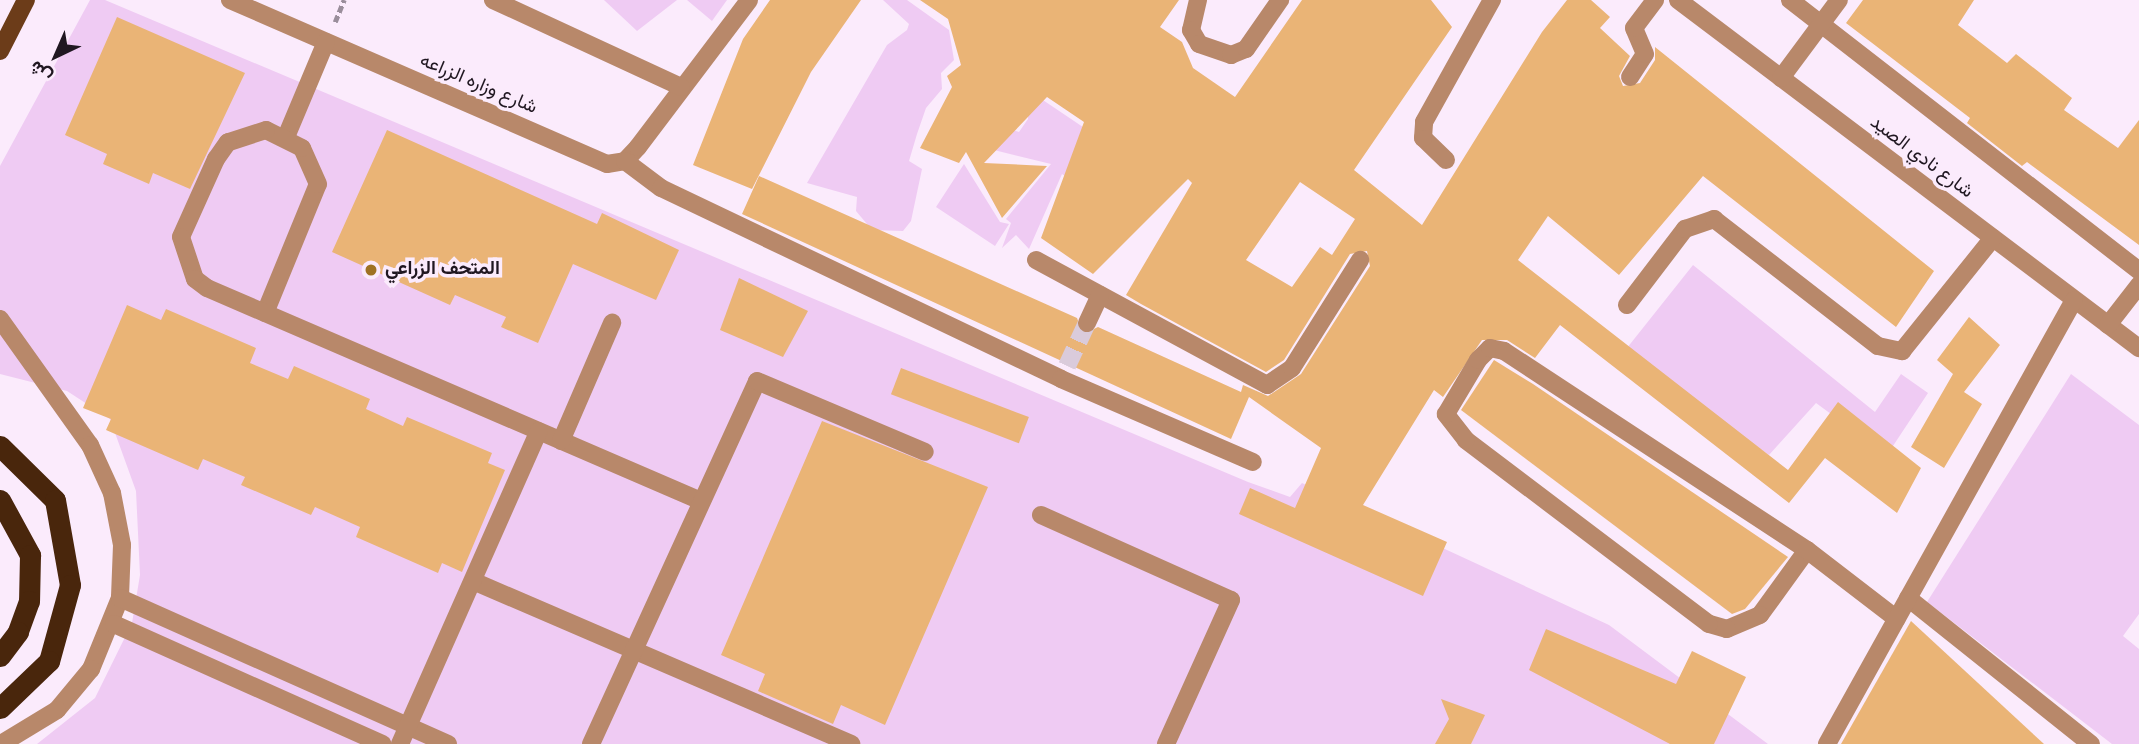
<!DOCTYPE html>
<html>
<head>
<meta charset="utf-8">
<style>
	body { margin:0 }
	#map { position:relative; width:2139px; height:744px; overflow:hidden; background:#fbebfc; font-family:Overpass,Vazirmatn,sans-serif }
	div>[style] { position:absolute }
	.green>* { inset:0; background:#efcbf3 }
	.building>* { inset:0; background:#eab476; transform-origin:0 0 }
	.minor-tunnel>* { height:18px; margin-top:-9px; transform-origin:0; background:repeating-linear-gradient(90deg,#dacbdb 0 18px,transparent 0 27px) }
	.path>* { height:4.5px; margin-top:-2.25px; transform-origin:0; background:repeating-linear-gradient(90deg,#9a8d9b 0 7px,transparent 0 10.5px) }
	.minor>* { height:18px; margin:-9px; padding:0 9px; transform-origin:9px; border-radius:9px; background:#b8886a }
	.major>* { height:18px; margin:-9px; padding:0 9px; transform-origin:9px; border-radius:9px; background:#6c3c19 }
	.highway>* { height:21px; margin:-10.5px; padding:0 10.5px; transform-origin:10.5px; border-radius:10.5px; background:#49260c }
	.dots>* { width:19px; height:19px; translate:-50% -50%; box-sizing:border-box; border:4px solid #fbebfc; border-radius:50% }
	span { translate:-50% -50%; white-space:nowrap; text-align:center; line-height:1.15; -webkit-text-stroke:7px #fbebfc; paint-order:stroke }
	.street-label { font-size:19px; color:#201721 }
	.poi-label { font-size:19px; color:#201721; font-weight:700 }
	.left { translate:0 -50%; text-align:left }
	.north { position:absolute; left:21px; top:21px; width:70px; height:70px; -webkit-text-stroke:5px #fbebfc; paint-order:stroke; rotate:224deg; font-size:19px; font-weight:700; line-height:28px; text-align:center; color:#201721 }
	.north::after { content:''; display:block; margin:auto; width:24px; height:32px; background:#201721; clip-path:polygon(50% 0,100% 100%,50% 72%,0 100%) }
</style>
</head>
<body>
<div id="map">
	<div class="green">
		<i style="clip-path:polygon(90px 0,105px 0,1248px 482px,1290px 497px,1302px 483px,1609px 625px,1768px 744px,37px 744px,95px 698px,132px 623px,140px 575px,136px 491px,110px 419px,67px 391px,0 374px,0 166px)"></i>
		<i style="clip-path:polygon(604px 0,677px 0,637px 31px)"></i>
		<i style="clip-path:polygon(687px 0,727px 0,712px 21px)"></i>
		<i style="clip-path:polygon(883px 0,907px 0,949px 30px,954px 60px,941px 73px,942px 89px,926px 108px,917px 134px,909px 161px,922px 169px,911px 221px,903px 231px,872px 230px,856px 211px,857px 197px,807px 183px,887px 45px,907px 30px,909px 24px)"></i>
		<i style="clip-path:polygon(1028px 90px,1123px 154px,1072px 181px,1062px 174px,1029px 249px,1016px 235px,1002px 248px,1011px 223px,1006px 219px,1051px 164px,990px 149px,1008px 128px,1019px 132px,1028px 119px)"></i>
		<i style="clip-path:polygon(964px 164px,1000px 222px,1009px 224px,995px 246px,936px 207px)"></i>
		<i style="clip-path:polygon(1693px 265px,1875px 412px,1901px 374px,1928px 393px,1887px 455px,1816px 403px,1769px 455px,1623px 353px)"></i>
		<i style="clip-path:polygon(2071px 374px,2139px 425px,2139px 614px,2123px 636px,2139px 649px,2139px 744px,2112px 744px,1927px 602px)"></i>
	</div>
	<div class="building">
		<i style="clip-path:polygon(770px 0,861px 0,811px 72px,752px 189px,693px 165px,743px 39px)"></i>
		<i style="clip-path:polygon(evenodd,920px 0,1179px 0,1160px 27px,1182px 42px,1193px 68px,1235px 97px,1302px 0,1431px 0,1452px 27px,1354px 170px,1422px 225px,1542px 32px,1567px 0,1591px 0,1610px 17px,1600px 28px,1630px 56px,1619px 76px,1623px 86px,1640px 83px,1655px 60px,1655px 47px,1934px 271px,1896px 327px,1703px 176px,1619px 275px,1548px 216px,1518px 260px,1788px 470px,1838px 402px,1921px 468px,1897px 513px,1825px 458px,1789px 503px,1560px 325px,1535px 358px,1507px 340px,1482px 340px,1443px 397px,1434px 390px,1363px 505px,1447px 542px,1423px 596px,1239px 514px,1250px 488px,1295px 508px,1321px 448px,1249px 397px,1231px 439px,742px 214px,759px 176px,1077px 318px,1083px 334px,1098px 327px,1241px 392px,1243px 385px,1268px 396px,1301px 374px,1370px 266px,1367px 251px,1350px 254px,1284px 360px,1266px 372px,1141px 304px,1126px 295px,1192px 183px,1188px 179px,1093px 274px,1041px 238px,1084px 122px,1047px 97px,984px 163px,1047px 166px,1002px 218px,966px 152px,959px 163px,920px 148px,952px 87px,947px 76px,961px 65px,948px 19px,920px 0,1300px 182px,1355px 219px,1332px 255px,1320px 247px,1292px 287px,1246px 260px,1300px 182px)"></i>
		<i style="clip-path:polygon(1863px 0,1974px 0,1958px 25px,2007px 63px,2016px 54px,2072px 98px,2064px 110px,2118px 148px,2139px 120px,2139px 245px,2027px 162px,2022px 166px,1967px 123px,1970px 118px,1846px 23px)"></i>
		<i style="clip-path:polygon(117px 17px,245px 73px,190px 189px,153px 173px,149px 184px,103px 164px,107px 154px,65px 135px)"></i>
		<i style="clip-path:polygon(387px 130px,597px 224px,602px 213px,679px 250px,656px 300px,573px 264px,538px 343px,501px 327px,506px 317px,455px 295px,450px 305px,332px 252px)"></i>
		<i style="clip-path:polygon(739px 278px,808px 311px,783px 357px,720px 330px)"></i>
		<i style="clip-path:polygon(127px 305px,161px 320px,166px 309px,256px 348px,250px 363px,288px 379px,294px 366px,370px 399px,366px 409px,403px 426px,407px 417px,492px 453px,488px 463px,505px 470px,462px 572px,442px 563px,438px 573px,356px 537px,360px 527px,315px 507px,311px 515px,241px 485px,245px 477px,203px 459px,198px 470px,106px 430px,111px 419px,83px 408px)"></i>
		<i style="clip-path:polygon(1969px 317px,2000px 345px,1964px 392px,1982px 404px,1944px 468px,1911px 447px,1953px 374px,1937px 360px)"></i>
		<i style="clip-path:polygon(1494px 360px,1533px 384px,1788px 557px,1745px 609px,1732px 614px,1461px 410px)"></i>
		<i style="left:901px;top:368px;width:137px;height:28px;rotate:21deg"></i>
		<i style="clip-path:polygon(822px 421px,988px 487px,885px 725px,841px 705px,833px 724px,758px 691px,765px 674px,721px 655px)"></i>
		<i style="clip-path:polygon(1911px 621px,2044px 744px,1841px 744px)"></i>
		<i style="clip-path:polygon(1546px 629px,1676px 684px,1692px 651px,1746px 677px,1714px 744px,1670px 744px,1529px 670px)"></i>
		<i style="clip-path:polygon(1441px 699px,1485px 715px,1471px 744px,1435px 744px,1449px 719px)"></i>
	</div>
	<div class="minor-tunnel">
		<i style="left:1067px;top:366px;width:47px;rotate:-65.1deg"></i>
	</div>
	<div class="path">
		<i style="left:335px;top:22px;width:24px;rotate:-68deg"></i>
	</div>
	<div class="minor">
		<i style="left:230px;top:0;width:411px;rotate:23.5deg"></i>
		<i style="left:607px;top:164px;width:18px;rotate:-9deg"></i>
		<i style="left:625px;top:161px;width:19px;rotate:-47deg"></i>
		<i style="left:638px;top:147px;width:184px;rotate:-52.9deg"></i>
		<i style="left:493px;top:0;width:207px;rotate:24.8deg"></i>
		<i style="left:1198px;top:0;width:31px;rotate:103deg"></i>
		<i style="left:1191px;top:30px;width:16px;rotate:60deg"></i>
		<i style="left:1199px;top:44px;width:34px;rotate:19deg"></i>
		<i style="left:1231px;top:55px;width:16px;rotate:-22deg"></i>
		<i style="left:1246px;top:49px;width:60px;rotate:-55.2deg"></i>
		<i style="left:1678px;top:0;width:578px;rotate:37.05deg"></i>
		<i style="left:1790px;top:0;width:442px;rotate:37.8deg"></i>
		<i style="left:1630px;top:77px;width:27px;rotate:-57deg"></i>
		<i style="left:1645px;top:54px;width:28px;rotate:-113deg"></i>
		<i style="left:1634px;top:28px;width:35px;rotate:-53deg"></i>
		<i style="left:1781px;top:78px;width:97px;rotate:-53.4deg"></i>
		<i style="left:286px;top:137px;width:103px;rotate:-67.2deg"></i>
		<i style="left:1446px;top:160px;width:32px;rotate:-136deg"></i>
		<i style="left:1423px;top:138px;width:16px;rotate:-86deg"></i>
		<i style="left:1424px;top:122px;width:140px;rotate:-60.9deg"></i>
		<i style="left:625px;top:161px;width:45px;rotate:36.9deg"></i>
		<i style="left:661px;top:188px;width:443px;rotate:25.5deg"></i>
		<i style="left:1061px;top:379px;width:209px;rotate:23.4deg"></i>
		<i style="left:1036px;top:260px;width:263px;rotate:28.4deg"></i>
		<i style="left:1267px;top:385px;width:30px;rotate:-34deg"></i>
		<i style="left:1292px;top:368px;width:128px;rotate:-57.8deg"></i>
		<i style="left:1627px;top:305px;width:96px;rotate:-52.7deg"></i>
		<i style="left:1685px;top:229px;width:31px;rotate:-19deg"></i>
		<i style="left:1714px;top:219px;width:207px;rotate:37.8deg"></i>
		<i style="left:1878px;top:346px;width:25px;rotate:12deg"></i>
		<i style="left:1902px;top:351px;width:145px;rotate:-51.2deg"></i>
		<i style="left:265px;top:313px;width:139px;rotate:-67.7deg"></i>
		<i style="left:318px;top:184px;width:39px;rotate:-114deg"></i>
		<i style="left:302px;top:148px;width:40px;rotate:-153.4deg"></i>
		<i style="left:266px;top:130px;width:40px;rotate:162deg"></i>
		<i style="left:228px;top:142px;width:21px;rotate:125deg"></i>
		<i style="left:216px;top:159px;width:85px;rotate:114.2deg"></i>
		<i style="left:181px;top:237px;width:44px;rotate:71.6deg"></i>
		<i style="left:195px;top:279px;width:15px;rotate:37deg"></i>
		<i style="left:207px;top:288px;width:538px;rotate:23.32deg"></i>
		<i style="left:0;top:319px;width:155px;rotate:54.5deg"></i>
		<i style="left:90px;top:445px;width:53px;rotate:65.4deg"></i>
		<i style="left:112px;top:493px;width:53px;rotate:79.1deg"></i>
		<i style="left:122px;top:545px;width:53px;rotate:92.2deg"></i>
		<i style="left:120px;top:598px;width:77px;rotate:112.2deg"></i>
		<i style="left:91px;top:669px;width:53px;rotate:129.7deg"></i>
		<i style="left:57px;top:710px;width:66px;rotate:148.7deg"></i>
		<i style="left:1087px;top:323px;width:31px;rotate:-65deg"></i>
		<i style="left:2108px;top:325px;width:51px;rotate:-52.2deg"></i>
		<i style="left:561px;top:441px;width:129px;rotate:-66.6deg"></i>
		<i style="left:1041px;top:515px;width:208px;rotate:24.1deg"></i>
		<i style="left:1231px;top:600px;width:158px;rotate:114.3deg"></i>
		<i style="left:1807px;top:550px;width:80px;rotate:125.9deg"></i>
		<i style="left:1760px;top:615px;width:36px;rotate:157deg"></i>
		<i style="left:1727px;top:629px;width:19px;rotate:-164deg"></i>
		<i style="left:1709px;top:624px;width:305px;rotate:-142.9deg"></i>
		<i style="left:1466px;top:440px;width:33px;rotate:-128deg"></i>
		<i style="left:1446px;top:414px;width:63px;rotate:-59.3deg"></i>
		<i style="left:1478px;top:360px;width:17px;rotate:-45deg"></i>
		<i style="left:1490px;top:348px;width:14px;rotate:12deg"></i>
		<i style="left:1504px;top:351px;width:363px;rotate:33.3deg"></i>
		<i style="left:1807px;top:550px;width:113px;rotate:37.5deg"></i>
		<i style="left:473px;top:581px;width:412px;rotate:23.3deg"></i>
		<i style="left:120px;top:598px;width:359px;rotate:24deg"></i>
		<i style="left:1908px;top:598px;width:234px;rotate:38.6deg"></i>
		<i style="left:114px;top:624px;width:294px;rotate:24.1deg"></i>
		<i style="left:400px;top:744px;width:342px;rotate:-66.1deg"></i>
		<i style="left:591px;top:744px;width:399px;rotate:-65.4deg"></i>
		<i style="left:757px;top:381px;width:182px;rotate:22.9deg"></i>
		<i style="left:1827px;top:744px;width:508px;rotate:-60.91deg"></i>
	</div>
	<div class="major">
		<i style="left:0;top:51px;width:57px;rotate:-63deg"></i>
	</div>
	<div class="highway">
		<i style="left:0;top:446px;width:77px;rotate:44.5deg"></i>
		<i style="left:55px;top:500px;width:86px;rotate:80deg"></i>
		<i style="left:70px;top:585px;width:79px;rotate:105.4deg"></i>
		<i style="left:49px;top:661px;width:68px;rotate:136.2deg"></i>
		<i style="left:0;top:500px;width:63px;rotate:61.4deg"></i>
		<i style="left:30px;top:555px;width:46px;rotate:91.2deg"></i>
		<i style="left:29px;top:601px;width:33px;rotate:110deg"></i>
		<i style="left:18px;top:632px;width:30px;rotate:127deg"></i>
	</div>
	<div class="dots">
		<i style="left:371px;top:270px;background:#9f7224"></i>
	</div>
	<div class="street-label">
		<span style="left:478px;top:85px;rotate:23deg">شارع وزاره الزراعه</span>
		<span style="left:1921px;top:158px;rotate:37deg">شارع نادي الصيد</span>
	</div>
	<div class="poi-label">
		<span class="left" style="left:385px;top:270px">المتحف الزراعي</span>
	</div>
	<div class="north">ش</div>
</div>
</body>
</html>
